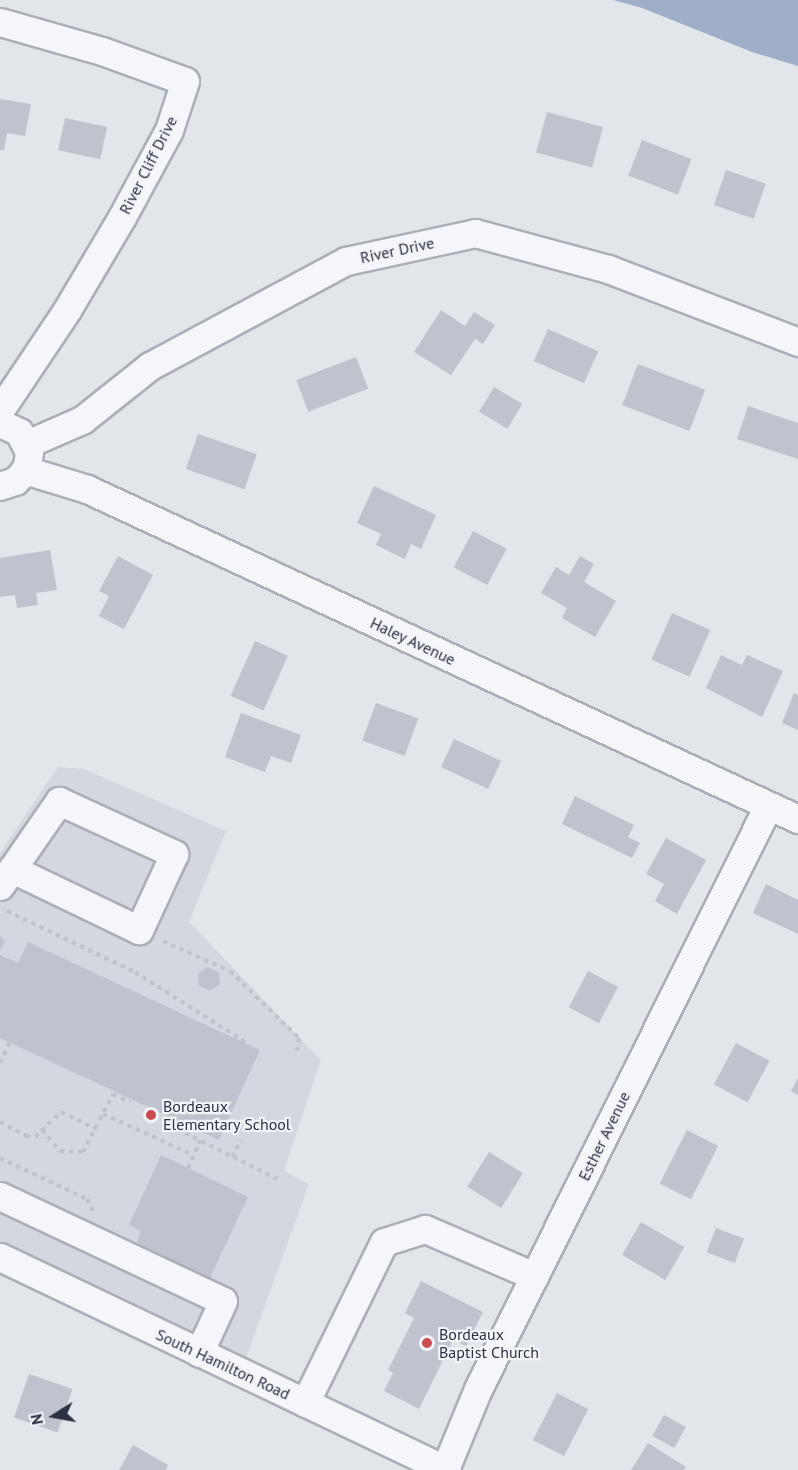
<!DOCTYPE html>
<html>
<head>
<meta charset="utf-8">
<style>
	body { margin:0 }
	#map { position:relative; width:798px; height:1470px; overflow:hidden; background:#e2e5ea; font-family:"PT Sans",sans-serif }
	div>[style] { position:absolute }
	.built>* { inset:0; background:#d4d7df }
	.water>* { inset:0; background:#9faec9 }
	.building>* { inset:0; background:#c0c3cd; transform-origin:0 0 }
	.path>* { height:4px; margin-top:-2px; transform-origin:0; background:repeating-linear-gradient(90deg,#c0c3c9 0 4.5px,transparent 0 9px) }
	.roads { filter:drop-shadow(2px 0 #abafb8) drop-shadow(-2px 0 #abafb8) drop-shadow(0 2px #abafb8) drop-shadow(0 -2px #abafb8) }
	.minor>* { height:27px; margin:-13.5px; padding:0 13.5px; transform-origin:13.5px; border-radius:13.5px; background:#f5f6f9 }
	.dots>* { width:16px; height:16px; translate:-50% -50%; box-sizing:border-box; border:3px solid #f2f4f8; border-radius:50% }
	span { translate:-50% -50%; white-space:nowrap; text-align:center; line-height:1.15; -webkit-text-stroke:4.5px #f2f4f8; paint-order:stroke }
	.street-label { font-size:16px; color:#2b3042 }
	.poi-label { font-size:16px; color:#2b3042 }
	.left { translate:0 -50%; text-align:left }
	.north { position:absolute; left:24px; top:1386px; width:60px; height:60px; -webkit-text-stroke:4px #f2f4f8; paint-order:stroke; rotate:259deg; font-size:16px; font-weight:700; line-height:24px; text-align:center; color:#2b3042 }
	.north::after { content:''; display:block; margin:auto; width:21px; height:27px; background:#2b3042; clip-path:polygon(50% 0,100% 100%,50% 72%,0 100%) }
</style>
</head>
<body>
<div id="map">
	<div class="built">
		<i style="clip-path:polygon(58px 767px,84px 769px,226px 831px,189px 922px,321px 1060px,284px 1171px,309px 1184px,246px 1358px,0 1244px,0 853px)"></i>
	</div>
	<div class="water">
		<i style="clip-path:polygon(613px 0,798px 0,798px 66px,752px 52px,642px 8px)"></i>
	</div>
	<div class="building">
		<i style="clip-path:polygon(0 99px,31px 104px,25px 136px,7px 133px,4px 150px,0 150px)"></i>
		<i style="left:547px;top:112px;width:58px;height:42px;rotate:15deg"></i>
		<i style="left:65px;top:118px;width:43px;height:33px;rotate:12deg"></i>
		<i style="left:642px;top:140px;width:53px;height:38px;rotate:21deg"></i>
		<i style="left:726px;top:170px;width:42px;height:37px;rotate:19deg"></i>
		<i style="clip-path:polygon(441px 310px,465px 326px,474px 312px,495px 325px,483px 344px,475px 339px,451px 375px,414px 352px)"></i>
		<i style="left:548px;top:329px;width:55px;height:35px;rotate:24deg"></i>
		<i style="left:356px;top:357px;width:34px;height:64px;rotate:69deg"></i>
		<i style="left:638px;top:364px;width:72px;height:44px;rotate:21deg"></i>
		<i style="left:494px;top:387px;width:33px;height:29px;rotate:31deg"></i>
		<i style="clip-path:polygon(748px 406px,798px 423px,798px 459px,737px 439px)"></i>
		<i style="left:198px;top:434px;width:62px;height:37px;rotate:19deg"></i>
		<i style="clip-path:polygon(374px 486px,436px 515px,421px 549px,411px 544px,405px 559px,376px 545px,381px 534px,357px 523px)"></i>
		<i style="left:473px;top:531px;width:38px;height:41px;rotate:28deg"></i>
		<i style="clip-path:polygon(50px 550px,57px 590px,36px 593px,38px 605px,17px 608px,15px 595px,0 597px,0 558px)"></i>
		<i style="clip-path:polygon(118px 556px,153px 575px,124px 629px,99px 616px,109px 596px,99px 591px)"></i>
		<i style="clip-path:polygon(580px 556px,594px 564px,584px 582px,616px 601px,595px 637px,562px 618px,567px 608px,541px 593px,556px 567px,569px 575px)"></i>
		<i style="left:672px;top:613px;width:42px;height:51px;rotate:24deg"></i>
		<i style="left:255px;top:641px;width:36px;height:60px;rotate:24deg"></i>
		<i style="clip-path:polygon(721px 655px,742px 665px,747px 655px,783px 671px,762px 717px,706px 688px)"></i>
		<i style="clip-path:polygon(794px 693px,798px 695px,798px 730px,782px 723px)"></i>
		<i style="left:376px;top:703px;width:45px;height:40px;rotate:20deg"></i>
		<i style="clip-path:polygon(241px 713px,301px 735px,291px 763px,271px 756px,265px 772px,225px 757px)"></i>
		<i style="left:454px;top:739px;width:52px;height:31px;rotate:25deg"></i>
		<i style="clip-path:polygon(575px 796px,634px 825px,628px 837px,640px 843px,632px 858px,562px 824px)"></i>
		<i style="clip-path:polygon(666px 838px,706px 860px,677px 914px,655px 901px,664px 884px,646px 874px)"></i>
		<i style="clip-path:polygon(766px 884px,798px 900px,798px 934px,753px 913px)"></i>
		<i style="clip-path:polygon(0 935px,5px 942px,0 950px)"></i>
		<i style="clip-path:polygon(28px 942px,260px 1050px,219px 1140px,0 1038px,0 955px,18px 963px)"></i>
		<i style="clip-path:polygon(207px 967px,219px 972px,220px 984px,210px 991px,199px 986px,198px 974px)"></i>
		<i style="left:588px;top:971px;width:34px;height:41px;rotate:28deg"></i>
		<i style="left:736px;top:1043px;width:38px;height:47px;rotate:28deg"></i>
		<i style="clip-path:polygon(798px 1078px,798px 1095px,791px 1091px)"></i>
		<i style="left:687px;top:1130px;width:35px;height:60px;rotate:27deg"></i>
		<i style="left:489px;top:1152px;width:40px;height:41px;rotate:32deg"></i>
		<i style="clip-path:polygon(161px 1155px,248px 1197px,209px 1280px,136px 1246px,141px 1231px,129px 1225px)"></i>
		<i style="left:641px;top:1222px;width:50px;height:38px;rotate:30deg"></i>
		<i style="left:716px;top:1228px;width:30px;height:26px;rotate:21deg"></i>
		<i style="clip-path:polygon(421px 1281px,483px 1312px,466px 1346px,453px 1340px,419px 1409px,384px 1391px,393px 1373px,388px 1370px,414px 1318px,405px 1313px)"></i>
		<i style="left:29px;top:1374px;width:46px;height:46px;rotate:19deg"></i>
		<i style="left:557px;top:1393px;width:35px;height:53px;rotate:27deg"></i>
		<i style="left:664px;top:1415px;width:25px;height:24px;rotate:29deg"></i>
		<i style="clip-path:polygon(648px 1443px,686px 1467px,684px 1470px,631px 1470px)"></i>
		<i style="clip-path:polygon(133px 1445px,168px 1465px,166px 1470px,119px 1470px)"></i>
	</div>
	<div class="path">
		<i style="left:7px;top:911px;width:142px;rotate:25.5deg"></i>
		<i style="left:135px;top:972px;width:136px;rotate:32.4deg"></i>
		<i style="left:163px;top:941px;width:73px;rotate:24.1deg"></i>
		<i style="left:230px;top:971px;width:96px;rotate:44.2deg"></i>
		<i style="left:299px;top:1038px;width:13px;rotate:99deg"></i>
		<i style="left:0;top:1063px;width:23px;rotate:-65deg"></i>
		<i style="left:103px;top:1114px;width:99px;rotate:24.5deg"></i>
		<i style="left:172px;top:1118px;width:8px;rotate:113deg"></i>
		<i style="left:169px;top:1125px;width:121px;rotate:26.6deg"></i>
		<i style="left:0;top:1122px;width:30px;rotate:28deg"></i>
		<i style="left:26px;top:1136px;width:9px;rotate:6deg"></i>
		<i style="left:35px;top:1137px;width:36px;rotate:-44deg"></i>
		<i style="left:61px;top:1112px;width:39px;rotate:26deg"></i>
		<i style="left:42px;top:1130px;width:28px;rotate:49deg"></i>
		<i style="left:60px;top:1151px;width:23px;rotate:2deg"></i>
		<i style="left:83px;top:1152px;width:65px;rotate:-62.7deg"></i>
		<i style="left:113px;top:1094px;width:19px;rotate:25deg"></i>
		<i style="left:232px;top:1157px;width:19px;rotate:-62deg"></i>
		<i style="left:0;top:1158px;width:96px;rotate:25.2deg"></i>
		<i style="left:87px;top:1199px;width:13px;rotate:63deg"></i>
		<i style="left:188px;top:1168px;width:30px;rotate:-66deg"></i>
	</div>
	<div class="roads">
		<div class="minor">
			<i style="left:0;top:22px;width:106px;rotate:15.9deg"></i>
			<i style="left:102px;top:51px;width:88px;rotate:19.9deg"></i>
			<i style="left:185px;top:81px;width:52px;rotate:108.1deg"></i>
			<i style="left:169px;top:130px;width:99px;rotate:118.4deg"></i>
			<i style="left:122px;top:217px;width:108px;rotate:120.6deg"></i>
			<i style="left:67px;top:310px;width:120px;rotate:123.8deg"></i>
			<i style="left:0;top:423px;width:21px;rotate:25deg"></i>
			<i style="left:19px;top:432px;width:22px;rotate:63deg"></i>
			<i style="left:29px;top:452px;width:14px;rotate:98deg"></i>
			<i style="left:27px;top:466px;width:9px;rotate:122deg"></i>
			<i style="left:22px;top:474px;width:10px;rotate:135deg"></i>
			<i style="left:15px;top:481px;width:16px;rotate:162deg"></i>
			<i style="left:27px;top:444px;width:60px;rotate:-23.6deg"></i>
			<i style="left:82px;top:420px;width:87px;rotate:-38.5deg"></i>
			<i style="left:150px;top:366px;width:222px;rotate:-28.2deg"></i>
			<i style="left:346px;top:261px;width:132px;rotate:-12.2deg"></i>
			<i style="left:475px;top:233px;width:138px;rotate:15.1deg"></i>
			<i style="left:608px;top:269px;width:204px;rotate:21deg"></i>
			<i style="left:25px;top:470px;width:65px;rotate:17deg"></i>
			<i style="left:87px;top:489px;width:784px;rotate:24.9deg"></i>
			<i style="left:0;top:886px;width:21px;rotate:-55deg"></i>
			<i style="left:12px;top:869px;width:83px;rotate:-55.3deg"></i>
			<i style="left:59px;top:801px;width:127px;rotate:24.7deg"></i>
			<i style="left:174px;top:854px;width:84px;rotate:114.7deg"></i>
			<i style="left:139px;top:930px;width:141px;rotate:-154.3deg"></i>
			<i style="left:0;top:1196px;width:246px;rotate:25.2deg"></i>
			<i style="left:223px;top:1301px;width:57px;rotate:114.8deg"></i>
			<i style="left:0;top:1257px;width:495px;rotate:25.5deg"></i>
			<i style="left:305px;top:1403px;width:179px;rotate:-63.9deg"></i>
			<i style="left:384px;top:1242px;width:43px;rotate:-17.6deg"></i>
			<i style="left:425px;top:1229px;width:119px;rotate:23.3deg"></i>
			<i style="left:445px;top:1469px;width:87px;rotate:-67.6deg"></i>
			<i style="left:478px;top:1389px;width:651px;rotate:-63.55deg"></i>
		</div>
	</div>
	<div class="dots">
		<i style="left:151px;top:1115px;background:#cb4c50"></i>
		<i style="left:427px;top:1343px;background:#cb4c50"></i>
	</div>
	<div class="street-label">
		<span style="left:148px;top:165px;rotate:-63deg">River Cliff Drive</span>
		<span style="left:397px;top:250px;rotate:-12deg">River Drive</span>
		<span style="left:413px;top:641px;rotate:25deg">Haley Avenue</span>
		<span style="left:604px;top:1136px;rotate:-64deg">Esther Avenue</span>
		<span style="left:223px;top:1364px;rotate:25deg">South Hamilton Road</span>
	</div>
	<div class="poi-label">
		<span class="left" style="left:163px;top:1115px">Bordeaux<br>Elementary School</span>
		<span class="left" style="left:439px;top:1343px">Bordeaux<br>Baptist Church</span>
	</div>
	<div class="north">N</div>
</div>
</body>
</html>
